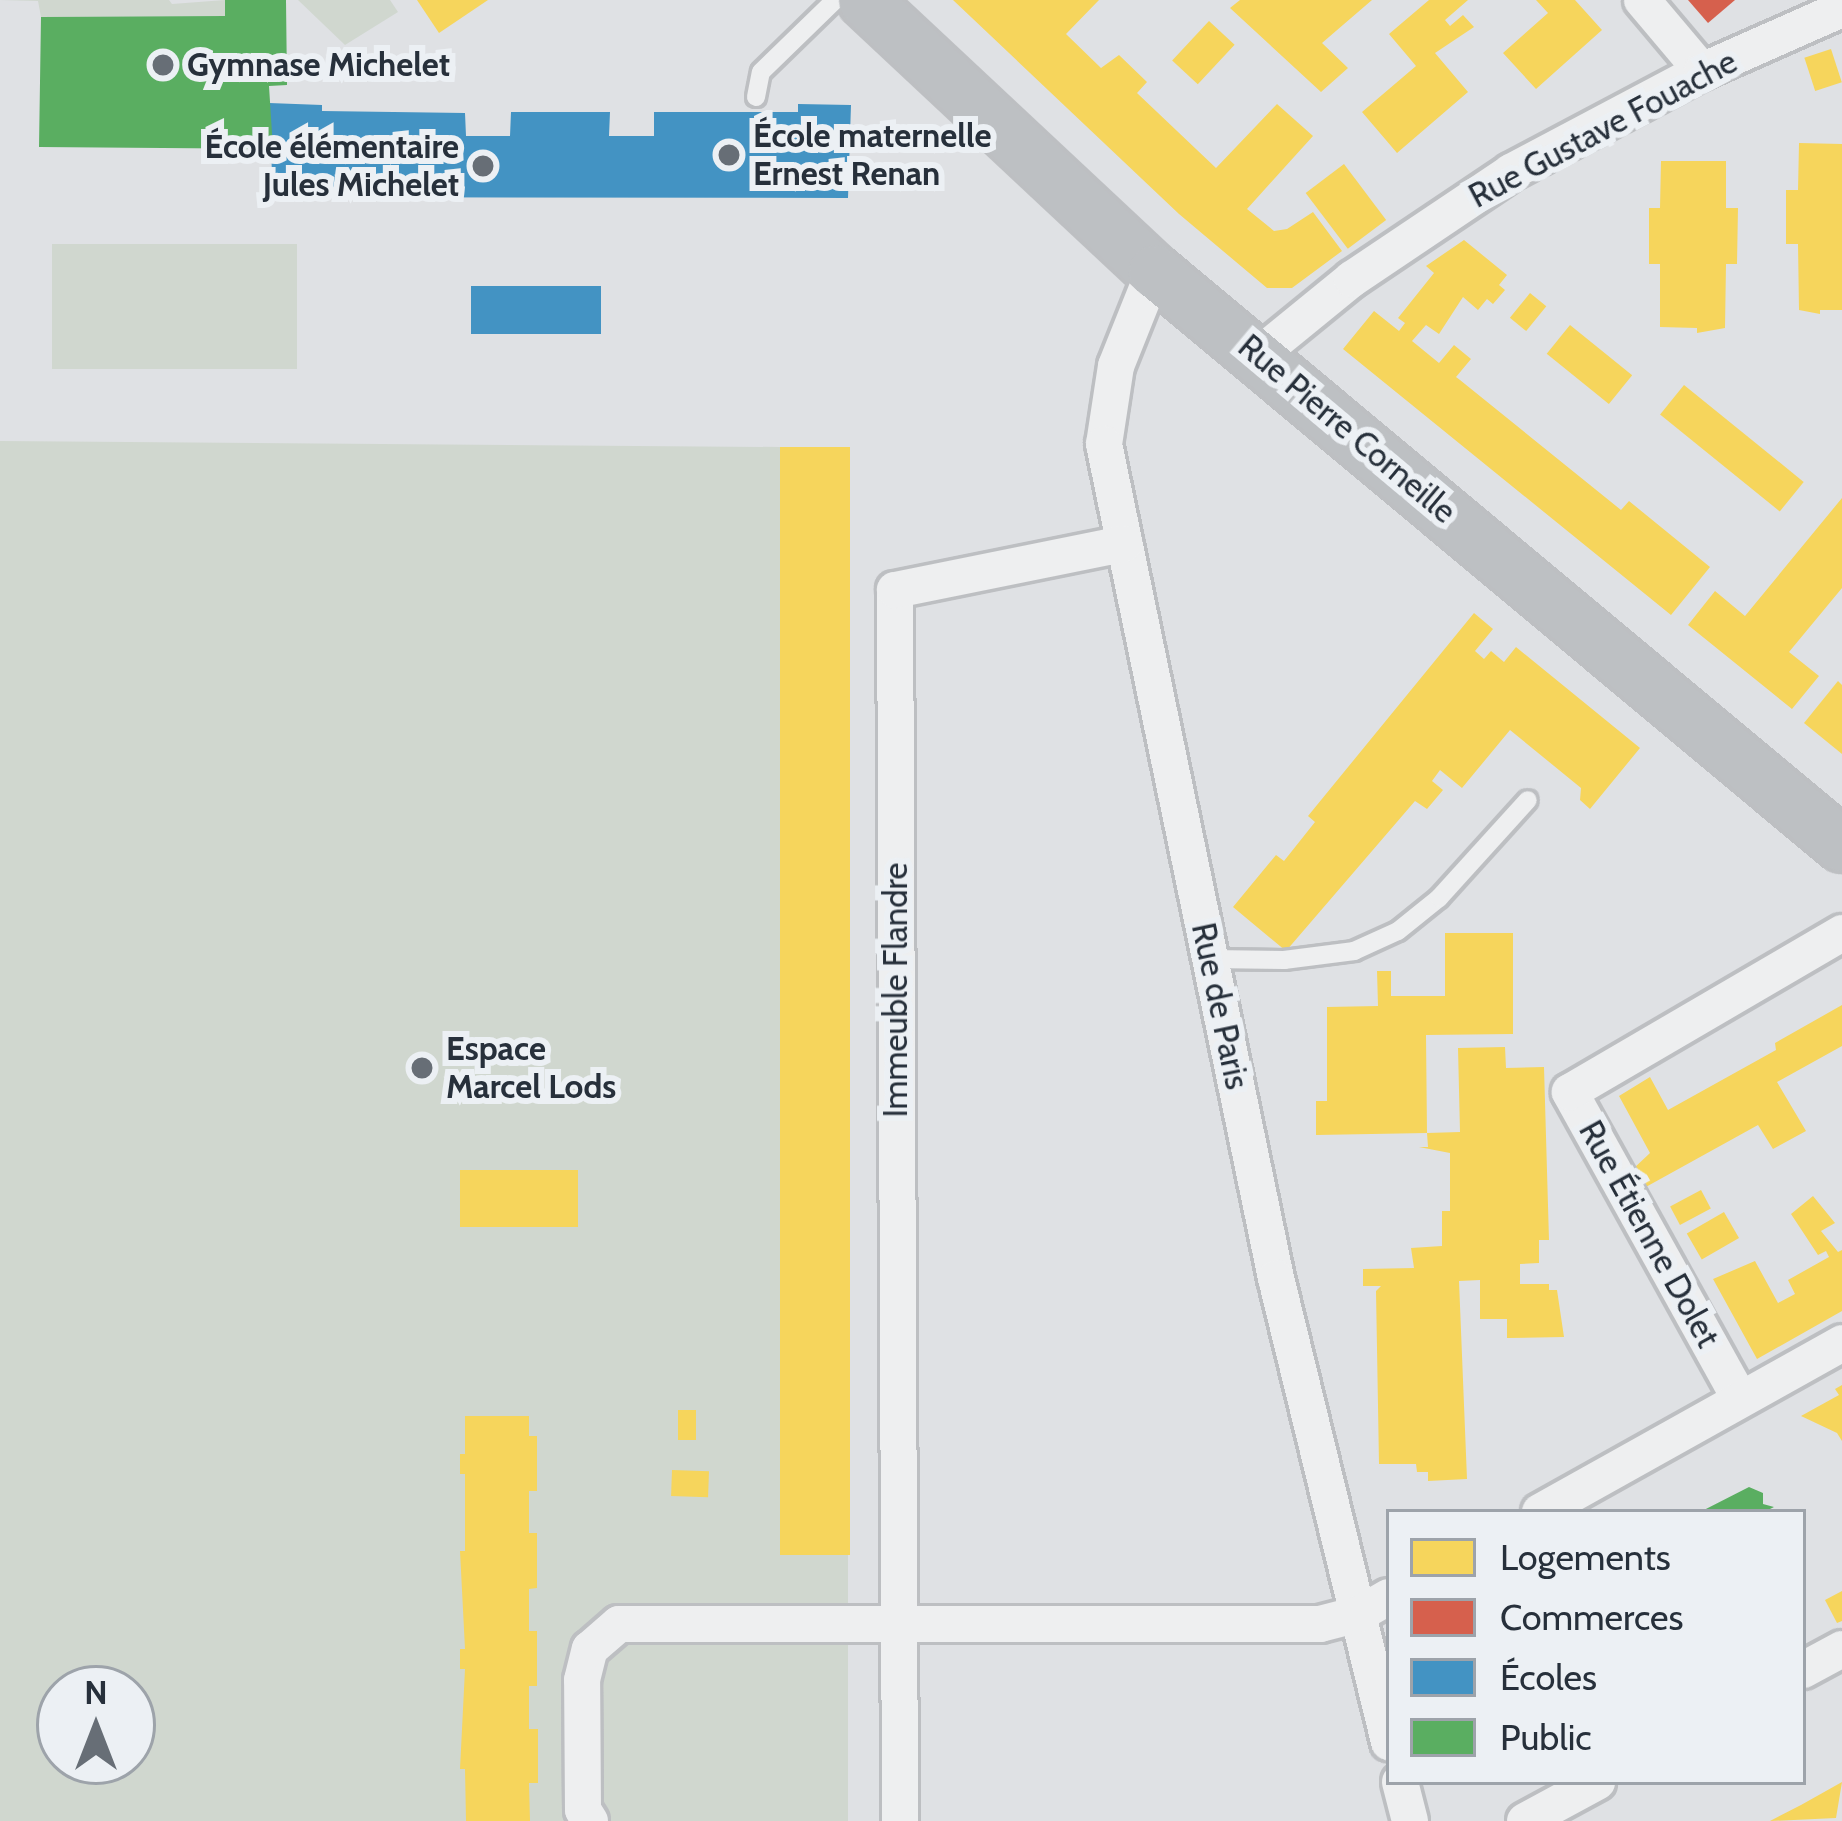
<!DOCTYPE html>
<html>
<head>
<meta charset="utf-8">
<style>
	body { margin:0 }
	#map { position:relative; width:1842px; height:1821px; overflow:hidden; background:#dfe1e4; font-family:Cabin,sans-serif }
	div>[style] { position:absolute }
	.green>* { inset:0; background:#d0d7cf; transform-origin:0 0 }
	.homes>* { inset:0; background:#f6d55c; transform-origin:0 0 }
	.shops>* { inset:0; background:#d6604d }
	.schools>* { inset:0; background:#4393c3; transform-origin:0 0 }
	.public>* { inset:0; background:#5aae61 }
	.roads { filter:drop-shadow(3px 0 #bdbfc2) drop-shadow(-3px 0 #bdbfc2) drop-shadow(0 3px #bdbfc2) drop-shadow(0 -3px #bdbfc2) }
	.lane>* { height:18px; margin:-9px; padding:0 9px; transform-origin:9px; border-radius:9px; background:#eeeff0 }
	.street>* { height:36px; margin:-18px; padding:0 18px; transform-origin:18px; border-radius:18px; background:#eeeff0 }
	.secondary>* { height:51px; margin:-25.5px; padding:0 25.5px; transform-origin:25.5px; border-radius:25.5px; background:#bdc0c3 }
	.dots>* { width:33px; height:33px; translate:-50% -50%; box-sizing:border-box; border:6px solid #ecf0f4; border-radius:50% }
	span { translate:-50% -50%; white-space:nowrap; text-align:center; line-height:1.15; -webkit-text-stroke:12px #ecf0f4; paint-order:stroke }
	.poi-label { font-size:33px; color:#27303b; font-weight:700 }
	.left { translate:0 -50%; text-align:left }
	.right { translate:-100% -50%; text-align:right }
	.street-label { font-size:33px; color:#27303b }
	.legend { position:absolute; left:1386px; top:1509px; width:420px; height:276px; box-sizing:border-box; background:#ecf0f4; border:3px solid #9da3aa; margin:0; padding:15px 21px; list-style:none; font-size:36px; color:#27303b }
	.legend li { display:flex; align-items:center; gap:24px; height:60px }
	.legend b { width:60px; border:3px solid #9da3aa }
	.north { position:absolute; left:36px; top:1665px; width:120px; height:120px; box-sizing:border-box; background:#ecf0f4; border:3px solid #9da3aa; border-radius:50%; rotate:0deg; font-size:33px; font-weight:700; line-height:48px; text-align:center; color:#27303b }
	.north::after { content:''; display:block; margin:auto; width:42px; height:54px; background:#676e76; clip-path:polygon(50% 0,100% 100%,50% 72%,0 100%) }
</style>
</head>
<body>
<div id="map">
	<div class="green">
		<i style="clip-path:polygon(0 0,169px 0,172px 4px,225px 0,225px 16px,41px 17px,38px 1px)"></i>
		<i style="clip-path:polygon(298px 0,390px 0,398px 12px,345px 45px)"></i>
		<i style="left:52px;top:244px;width:245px;height:125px"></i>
		<i style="clip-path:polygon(evenodd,0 441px,780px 447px,782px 1554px,848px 1555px,848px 1821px,0 1821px,0 441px,60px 1689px,132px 1689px,132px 1761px,60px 1761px,60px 1689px)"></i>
	</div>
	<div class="homes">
		<i style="clip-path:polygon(417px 0,488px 0,439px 33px)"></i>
		<i style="clip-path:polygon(953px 0,1099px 0,1066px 34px,1101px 68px,1119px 55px,1147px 82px,1137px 93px,1216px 168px,1277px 104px,1313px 136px,1247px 209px,1274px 231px,1287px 229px,1313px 212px,1342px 251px,1292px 288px,1267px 288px,1179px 214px)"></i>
		<i style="clip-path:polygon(1240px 0,1372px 0,1322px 43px,1348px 68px,1321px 92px,1230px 8px)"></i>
		<i style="clip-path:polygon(1429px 0,1468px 0,1445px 20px,1450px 26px,1463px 15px,1474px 27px,1435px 53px,1468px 92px,1397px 153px,1362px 112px,1416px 66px,1389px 34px)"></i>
		<i style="clip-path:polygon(1536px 0,1575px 0,1602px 30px,1536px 89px,1503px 53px,1548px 13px)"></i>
		<i style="left:1209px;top:21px;width:35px;height:54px;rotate:43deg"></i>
		<i style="left:1831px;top:49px;width:35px;height:28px;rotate:72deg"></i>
		<i style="clip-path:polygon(1799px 143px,1842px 144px,1842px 310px,1820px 310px,1820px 314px,1799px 310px,1798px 244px,1786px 244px,1786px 190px,1798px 190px)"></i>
		<i style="clip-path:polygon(1661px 161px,1726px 161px,1726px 208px,1738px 208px,1737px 264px,1726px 264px,1725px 328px,1697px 333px,1697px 328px,1660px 327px,1660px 264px,1649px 264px,1649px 208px,1660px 208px)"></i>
		<i style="left:1344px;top:164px;width:70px;height:48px;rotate:53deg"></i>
		<i style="clip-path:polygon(1464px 240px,1507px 275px,1499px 285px,1505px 290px,1493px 304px,1487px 299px,1478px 310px,1463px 297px,1439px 334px,1426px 325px,1412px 341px,1439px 363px,1454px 345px,1471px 359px,1456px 377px,1460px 380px,1621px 510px,1629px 501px,1710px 567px,1671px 615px,1343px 349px,1374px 311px,1399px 331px,1405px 323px,1398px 318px,1434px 273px,1426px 266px)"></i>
		<i style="left:1530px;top:293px;width:21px;height:32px;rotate:39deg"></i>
		<i style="left:1570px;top:325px;width:80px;height:37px;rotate:39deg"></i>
		<i style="left:1684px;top:385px;width:154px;height:38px;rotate:39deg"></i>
		<i style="left:780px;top:447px;width:70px;height:1108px"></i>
		<i style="clip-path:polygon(1842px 498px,1842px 588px,1789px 652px,1819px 676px,1792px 709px,1688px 625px,1715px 591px,1745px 616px)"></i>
		<i style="clip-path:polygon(1474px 613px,1493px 629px,1475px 651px,1484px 659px,1491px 651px,1504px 662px,1516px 647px,1640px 748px,1590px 809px,1580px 800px,1581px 788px,1510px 730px,1462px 788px,1440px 770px,1432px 781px,1443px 790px,1427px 809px,1415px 801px,1286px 951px,1233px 907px,1276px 855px,1284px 861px,1315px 822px,1308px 816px)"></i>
		<i style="clip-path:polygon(1838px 681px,1842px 685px,1842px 754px,1804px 723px)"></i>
		<i style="clip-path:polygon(1445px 933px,1513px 933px,1513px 1034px,1426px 1035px,1427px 1133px,1316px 1135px,1316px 1101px,1327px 1101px,1327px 1007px,1378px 1006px,1377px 971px,1391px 971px,1391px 996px,1445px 996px)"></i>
		<i style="clip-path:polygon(1842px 1005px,1842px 1046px,1777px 1082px,1806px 1131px,1773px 1149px,1758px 1125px,1644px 1188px,1633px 1169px,1650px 1153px,1619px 1096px,1650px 1077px,1668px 1110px,1776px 1050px,1775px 1043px)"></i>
		<i style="clip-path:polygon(1505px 1047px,1506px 1068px,1544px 1067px,1549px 1240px,1539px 1240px,1539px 1263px,1520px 1264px,1520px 1284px,1549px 1284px,1549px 1290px,1557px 1290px,1564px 1337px,1507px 1338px,1507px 1319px,1480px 1319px,1480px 1280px,1459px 1281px,1467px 1479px,1428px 1481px,1428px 1472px,1417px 1472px,1416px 1464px,1379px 1464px,1376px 1291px,1381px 1286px,1363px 1286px,1363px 1269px,1414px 1268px,1411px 1248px,1442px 1246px,1442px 1211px,1450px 1211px,1450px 1153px,1419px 1147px,1428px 1147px,1427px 1133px,1460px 1132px,1458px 1048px)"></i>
		<i style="left:578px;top:1170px;width:57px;height:118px;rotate:90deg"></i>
		<i style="left:1701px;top:1190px;width:21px;height:35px;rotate:62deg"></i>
		<i style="clip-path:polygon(1813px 1196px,1835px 1223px,1821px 1231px,1838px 1252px,1842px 1250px,1842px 1311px,1757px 1359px,1713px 1279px,1755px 1261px,1778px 1303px,1795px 1294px,1788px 1280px,1829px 1257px,1826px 1251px,1818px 1255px,1791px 1214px)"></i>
		<i style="left:1724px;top:1212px;width:30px;height:43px;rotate:60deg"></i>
		<i style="clip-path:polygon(1842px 1385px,1842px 1441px,1837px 1433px,1801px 1416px,1839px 1395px,1835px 1389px)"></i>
		<i style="left:678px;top:1410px;width:18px;height:30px"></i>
		<i style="clip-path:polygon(465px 1416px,529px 1416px,529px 1436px,537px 1436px,537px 1491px,529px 1491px,529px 1533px,537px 1533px,537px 1588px,529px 1589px,529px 1631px,537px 1631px,537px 1686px,529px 1686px,529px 1729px,538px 1729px,538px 1783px,529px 1783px,530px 1821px,466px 1821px,465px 1769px,460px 1769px,465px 1669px,460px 1669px,460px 1649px,465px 1649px,460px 1551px,465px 1551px,465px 1474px,460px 1474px,460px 1454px,465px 1454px)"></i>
		<i style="left:672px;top:1470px;width:37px;height:26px;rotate:2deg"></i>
		<i style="clip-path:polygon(1842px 1591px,1842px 1621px,1837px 1623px,1825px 1600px)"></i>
		<i style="clip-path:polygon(1842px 1782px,1836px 1818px,1770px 1821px,1801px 1805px)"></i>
	</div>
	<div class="shops">
		<i style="clip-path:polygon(1688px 0,1735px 0,1708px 23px)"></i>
	</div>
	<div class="schools">
		<i style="clip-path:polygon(269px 103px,322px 105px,322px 111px,465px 113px,466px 136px,510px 136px,511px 112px,610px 112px,609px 136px,654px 136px,654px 112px,798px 112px,798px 104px,851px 105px,848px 198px,273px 197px)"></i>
		<i style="left:471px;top:286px;width:130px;height:48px"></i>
	</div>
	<div class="public">
		<i style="clip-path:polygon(225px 0,286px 0,287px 85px,269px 86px,273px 149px,39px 147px,41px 17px,225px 16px)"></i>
		<i style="clip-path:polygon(1749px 1487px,1763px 1493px,1763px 1504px,1774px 1507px,1764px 1512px,1700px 1512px)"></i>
	</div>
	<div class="roads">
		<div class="lane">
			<i style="left:756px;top:97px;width:25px;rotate:-79deg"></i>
			<i style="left:761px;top:72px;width:103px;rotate:-44.2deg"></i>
			<i style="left:1210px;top:959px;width:74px;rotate:0.8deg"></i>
			<i style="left:1284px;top:960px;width:71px;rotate:-7.3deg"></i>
			<i style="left:1354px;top:951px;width:48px;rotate:-24.4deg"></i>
			<i style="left:1398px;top:931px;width:53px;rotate:-38.8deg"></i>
			<i style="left:1439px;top:898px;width:132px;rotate:-47.8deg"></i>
		</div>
		<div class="street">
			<i style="left:1642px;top:0;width:93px;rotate:49.8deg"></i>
			<i style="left:1154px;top:271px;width:102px;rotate:111.8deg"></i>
			<i style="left:1116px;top:366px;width:79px;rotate:98.7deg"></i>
			<i style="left:1104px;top:444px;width:852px;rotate:78.35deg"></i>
			<i style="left:1276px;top:1278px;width:478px;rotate:76.3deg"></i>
			<i style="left:1260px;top:354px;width:119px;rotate:-39.2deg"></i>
			<i style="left:1352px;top:279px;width:192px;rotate:-33.9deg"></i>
			<i style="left:1511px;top:172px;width:216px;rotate:-27.9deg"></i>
			<i style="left:1702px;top:71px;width:153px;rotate:-23.9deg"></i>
			<i style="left:1740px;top:1399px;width:351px;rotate:-119deg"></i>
			<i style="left:1570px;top:1092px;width:315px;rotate:-30.3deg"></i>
			<i style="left:1540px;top:1512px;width:346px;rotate:-29.2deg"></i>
			<i style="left:1803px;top:1670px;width:44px;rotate:-28.3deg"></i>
			<i style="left:1400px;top:1782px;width:40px;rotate:75.6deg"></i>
			<i style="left:590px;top:1821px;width:13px;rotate:-122deg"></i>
			<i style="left:583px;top:1810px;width:130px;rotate:-90.4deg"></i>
			<i style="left:582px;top:1680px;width:32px;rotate:-76deg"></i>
			<i style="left:590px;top:1649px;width:38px;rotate:-41deg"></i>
			<i style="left:619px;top:1624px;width:701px"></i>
			<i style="left:1320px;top:1624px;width:40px;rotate:-14.4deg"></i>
			<i style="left:1359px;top:1614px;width:34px;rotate:-30deg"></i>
			<i style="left:900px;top:1821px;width:1231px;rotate:-90.23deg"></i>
			<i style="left:895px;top:590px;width:234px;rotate:-11.4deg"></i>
			<i style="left:1525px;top:1821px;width:82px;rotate:-28.4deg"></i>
		</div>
		<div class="secondary">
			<i style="left:864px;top:0;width:397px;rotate:43.1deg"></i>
			<i style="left:1154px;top:271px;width:896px;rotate:39.84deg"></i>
		</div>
	</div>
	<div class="dots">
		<i style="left:163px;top:65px;background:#676e76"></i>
		<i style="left:729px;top:155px;background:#676e76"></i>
		<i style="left:483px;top:166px;background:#676e76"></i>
		<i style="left:422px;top:1068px;background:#676e76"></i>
	</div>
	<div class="poi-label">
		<span class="left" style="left:187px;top:65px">Gymnase Michelet</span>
		<span class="left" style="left:753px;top:155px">École maternelle<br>Ernest Renan</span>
		<span class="right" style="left:459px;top:166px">École élémentaire<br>Jules Michelet</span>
		<span class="left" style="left:446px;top:1068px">Espace<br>Marcel Lods</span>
	</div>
	<div class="street-label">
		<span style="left:1603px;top:129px;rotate:-28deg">Rue Gustave Fouache</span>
		<span style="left:1347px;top:429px;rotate:40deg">Rue Pierre Corneille</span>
		<span style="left:896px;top:990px;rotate:-90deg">Immeuble Flandre</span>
		<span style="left:1220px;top:1006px;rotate:78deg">Rue de Paris</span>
		<span style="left:1649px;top:1234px;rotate:61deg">Rue Étienne Dolet</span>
	</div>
	<ul class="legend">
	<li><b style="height:33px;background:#f6d55c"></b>Logements</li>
	<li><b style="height:33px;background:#d6604d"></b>Commerces</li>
	<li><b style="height:33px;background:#4393c3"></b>Écoles</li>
	<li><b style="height:33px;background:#5aae61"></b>Public</li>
	</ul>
	<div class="north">N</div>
</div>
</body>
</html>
